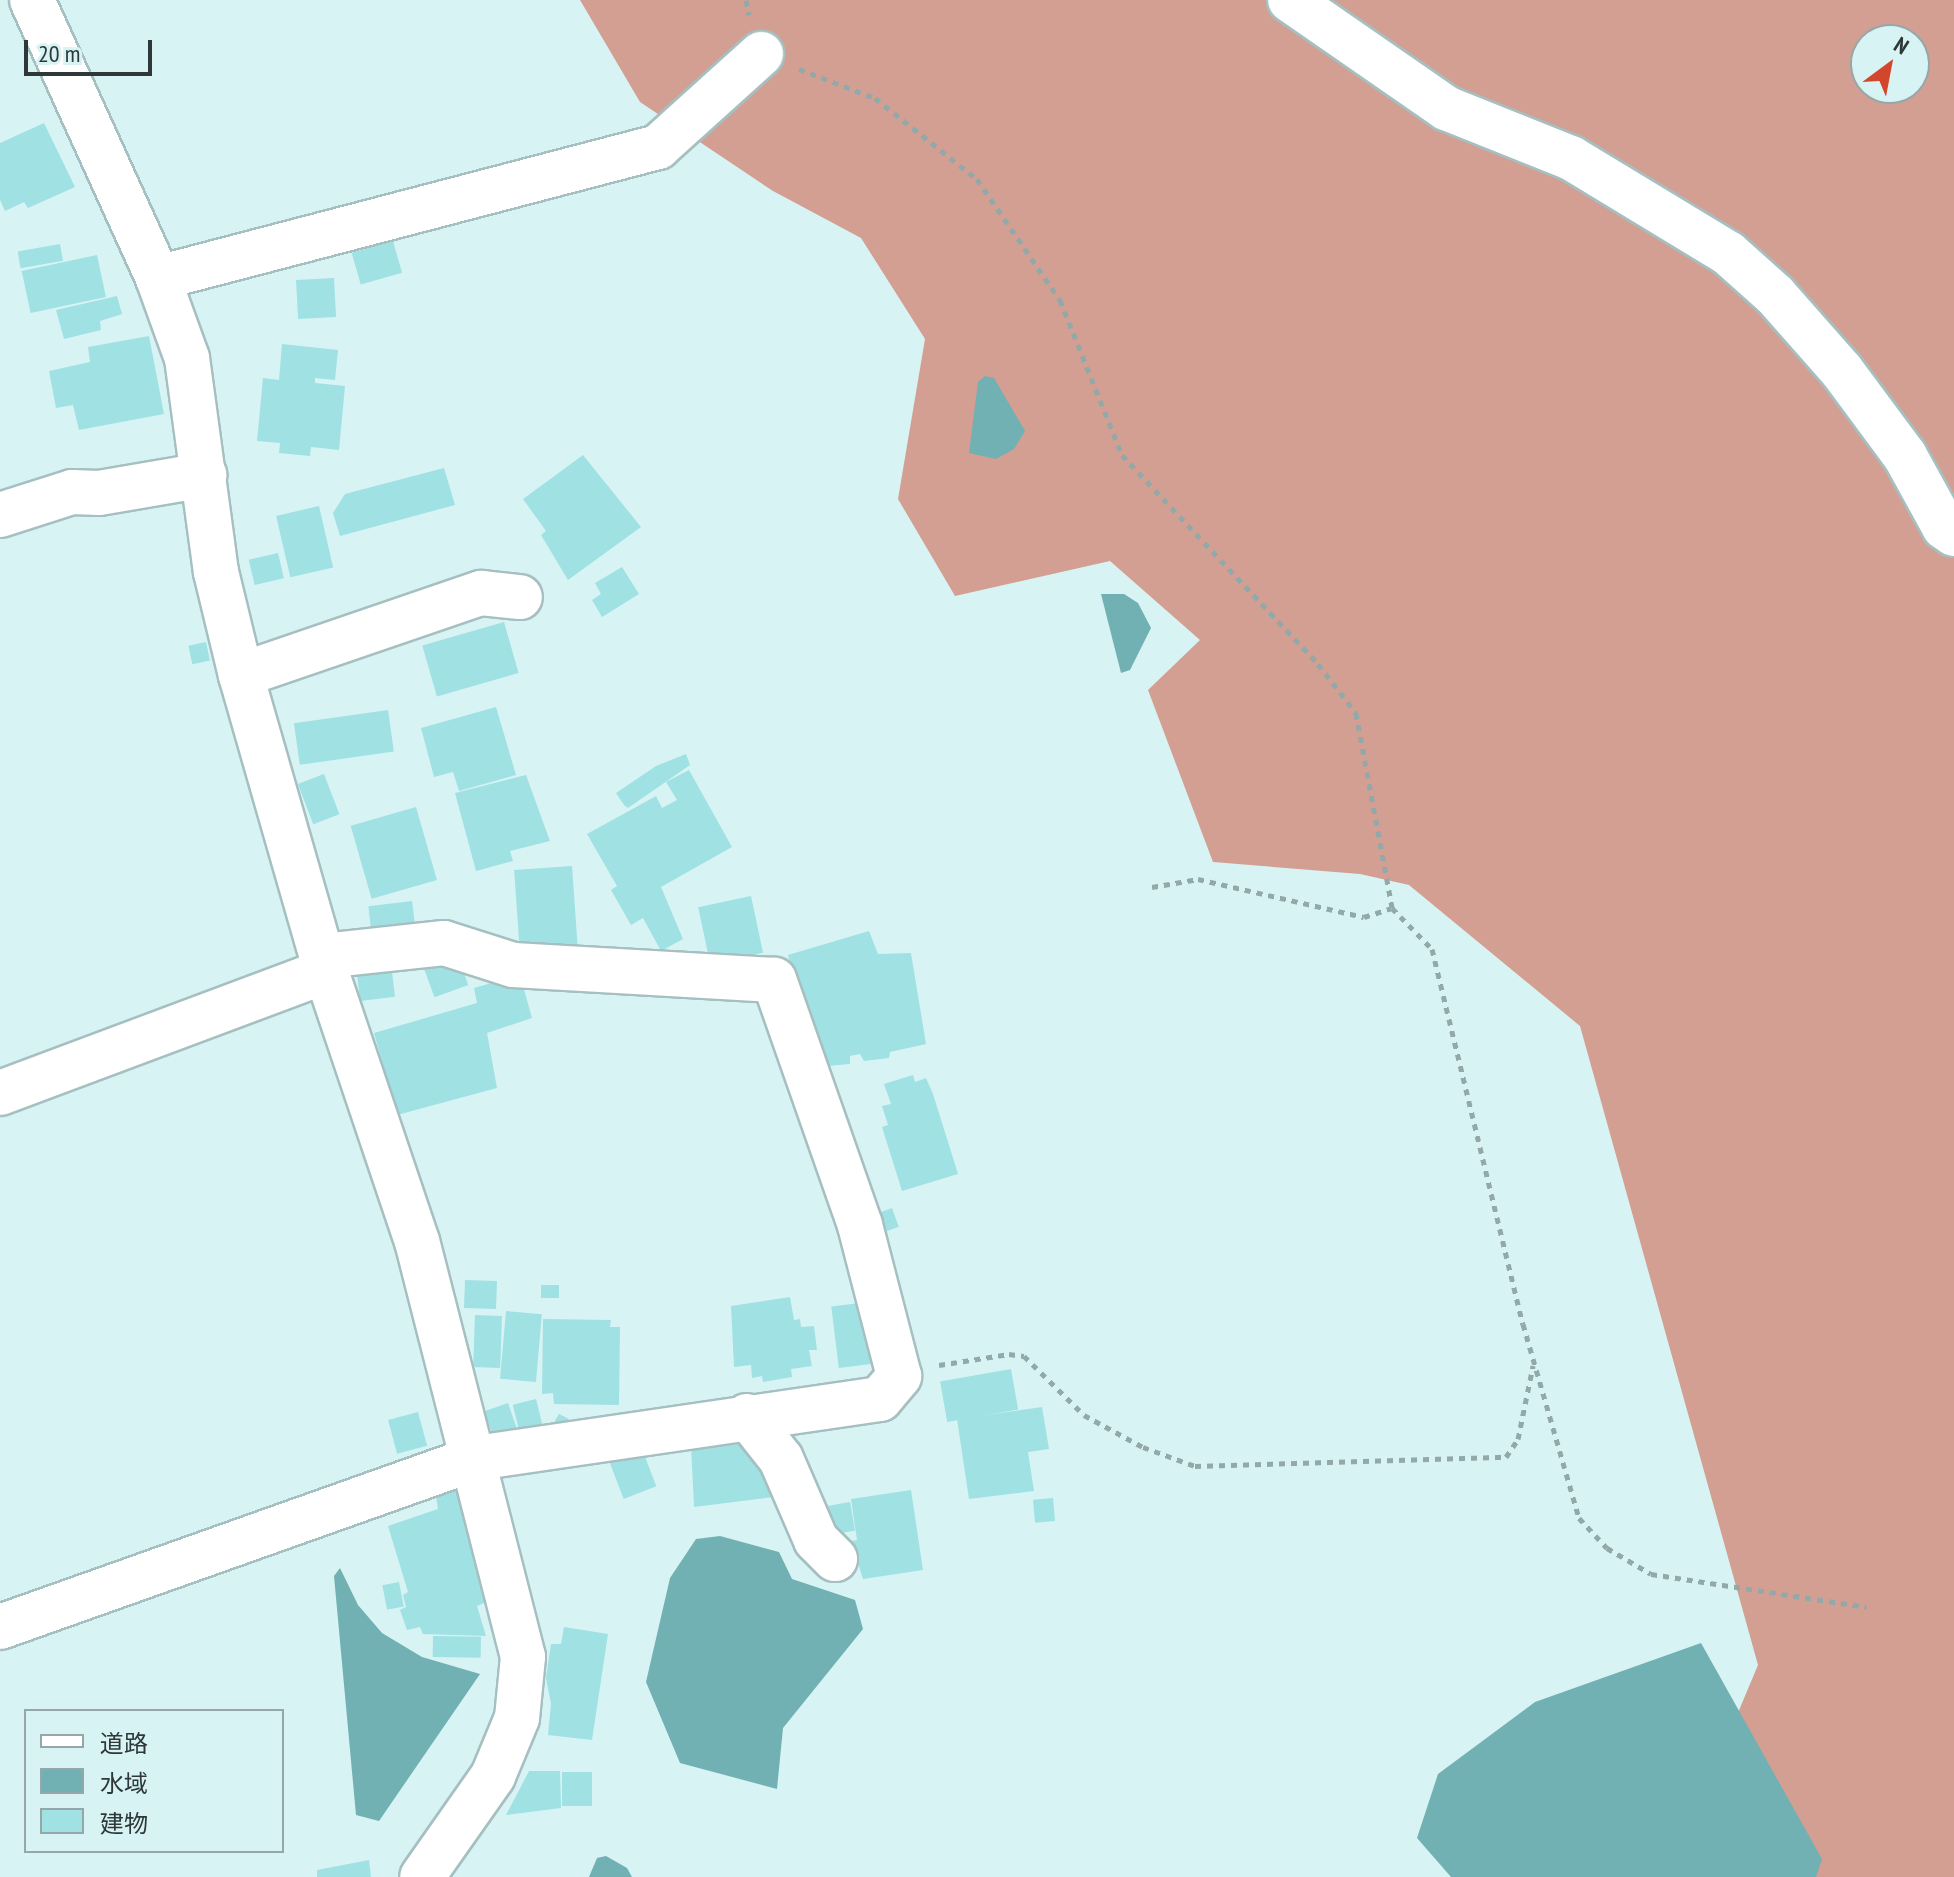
<!DOCTYPE html>
<html>
<head>
<meta charset="utf-8">
<style>
	body { margin:0 }
	#map { position:relative; width:1954px; height:1877px; overflow:hidden; background:#d8f3f4; font-family:"PT Sans Narrow","Noto Sans JP",sans-serif }
	div>[style] { position:absolute }
	.forest>* { inset:0; background:#d39f93 }
	.water>* { inset:0; background:#71b0b3 }
	.building>* { inset:0; background:#a0e1e4; transform-origin:0 0 }
	.path>* { height:5px; margin-top:-2.5px; transform-origin:0; background:repeating-linear-gradient(90deg,#93a8a8 0 6px,transparent 0 12px) }
	.roads { filter:drop-shadow(2px 0 #a6bfc1) drop-shadow(-2px 0 #a6bfc1) drop-shadow(0 2px #a6bfc1) drop-shadow(0 -2px #a6bfc1) }
	.minor>* { height:44px; margin:-22px; padding:0 22px; transform-origin:22px; border-radius:22px; background:#fff }
	span { translate:-50% -50%; white-space:nowrap; text-align:center; line-height:1.15; -webkit-text-stroke:6px #d8f3f4; paint-order:stroke }
	.legend { position:absolute; left:24px; top:1709px; width:260px; height:144px; box-sizing:border-box; background:#d8f3f4; border:2px solid #94a8a9; margin:0; padding:10px 14px; list-style:none; font-size:24px; color:#2e3838 }
	.legend li { display:flex; align-items:center; gap:16px; height:40px }
	.legend b { width:40px; border:2px solid #94a8a9 }
	.north { position:absolute; left:1850px; top:24px; width:80px; height:80px; box-sizing:border-box; background:#d8f3f4; border:2px solid #94a8a9; border-radius:50%; rotate:32deg; font-size:22px; font-weight:700; line-height:32px; text-align:center; color:#2e3838 }
	.north::after { content:''; display:block; margin:auto; width:28px; height:36px; background:#d2472b; clip-path:polygon(50% 0,100% 100%,50% 72%,0 100%) }
	.scale { position:absolute; left:24px; top:40px; width:128px; height:36px; box-sizing:border-box; border:4px solid #2e3838; border-top:0; padding-left:10px; font-size:24px; line-height:28px; white-space:nowrap; color:#2e3838; -webkit-text-stroke:6px #d8f3f4; paint-order:stroke }
</style>
</head>
<body>
<div id="map">
	<div class="forest">
		<i style="clip-path:polygon(evenodd,580px 0,1954px 0,1954px 1877px,1669px 1877px,1758px 1665px,1580px 1026px,1409px 885px,1360px 874px,1213px 862px,1148px 690px,1200px 640px,1110px 561px,955px 596px,898px 499px,925px 339px,861px 238px,773px 191px,640px 102px,580px 0,1866px 40px,1914px 40px,1914px 88px,1866px 88px,1866px 40px)"></i>
	</div>
	<div class="water">
		<i style="clip-path:polygon(985px 376px,994px 378px,1025px 431px,1014px 449px,996px 459px,969px 453px,978px 382px)"></i>
		<i style="clip-path:polygon(1101px 594px,1124px 594px,1138px 603px,1151px 628px,1130px 670px,1121px 673px)"></i>
		<i style="clip-path:polygon(720px 1536px,779px 1552px,792px 1579px,855px 1600px,863px 1629px,783px 1728px,777px 1789px,680px 1763px,646px 1682px,670px 1578px,696px 1539px)"></i>
		<i style="clip-path:polygon(340px 1568px,358px 1605px,382px 1633px,422px 1657px,480px 1674px,379px 1821px,356px 1815px,334px 1576px)"></i>
		<i style="clip-path:polygon(1701px 1643px,1822px 1859px,1816px 1877px,1451px 1877px,1417px 1838px,1438px 1774px,1535px 1702px)"></i>
		<i style="clip-path:polygon(606px 1856px,627px 1868px,632px 1877px,589px 1877px,597px 1858px)"></i>
	</div>
	<div class="building">
		<i style="clip-path:polygon(44px 123px,75px 187px,28px 208px,24px 202px,5px 211px,0 200px,0 143px)"></i>
		<i style="left:393px;top:241px;width:33px;height:43px;rotate:74deg"></i>
		<i style="left:60px;top:244px;width:17px;height:43px;rotate:80deg"></i>
		<i style="left:97px;top:255px;width:43px;height:77px;rotate:78deg"></i>
		<i style="left:334px;top:278px;width:39px;height:38px;rotate:87deg"></i>
		<i style="clip-path:polygon(117px 296px,122px 314px,100px 321px,101px 330px,64px 339px,56px 310px)"></i>
		<i style="clip-path:polygon(149px 336px,164px 414px,79px 430px,73px 405px,56px 408px,49px 371px,90px 362px,88px 347px)"></i>
		<i style="clip-path:polygon(282px 344px,338px 350px,335px 380px,315px 378px,315px 383px,345px 386px,339px 450px,311px 447px,310px 456px,279px 453px,280px 443px,257px 441px,263px 378px,279px 380px)"></i>
		<i style="clip-path:polygon(583px 455px,641px 527px,568px 580px,541px 535px,546px 531px,523px 499px)"></i>
		<i style="clip-path:polygon(444px 468px,455px 505px,340px 536px,333px 513px,345px 494px)"></i>
		<i style="left:319px;top:506px;width:63px;height:44px;rotate:77deg"></i>
		<i style="left:278px;top:553px;width:26px;height:30px;rotate:77deg"></i>
		<i style="clip-path:polygon(622px 567px,639px 594px,602px 617px,592px 600px,601px 594px,595px 583px)"></i>
		<i style="left:504px;top:622px;width:53px;height:85px;rotate:74deg"></i>
		<i style="left:206px;top:642px;width:19px;height:18px;rotate:78deg"></i>
		<i style="clip-path:polygon(496px 707px,516px 775px,459px 791px,453px 772px,434px 777px,421px 728px)"></i>
		<i style="left:388px;top:710px;width:42px;height:95px;rotate:82deg"></i>
		<i style="clip-path:polygon(686px 754px,690px 765px,628px 808px,624px 805px,616px 793px,656px 766px)"></i>
		<i style="clip-path:polygon(689px 770px,732px 847px,661px 887px,683px 939px,661px 951px,643px 918px,631px 925px,611px 890px,617px 886px,587px 834px,656px 796px,662px 808px,677px 800px,666px 782px)"></i>
		<i style="left:324px;top:774px;width:43px;height:28px;rotate:69deg"></i>
		<i style="clip-path:polygon(526px 775px,550px 841px,510px 851px,513px 861px,476px 871px,455px 793px)"></i>
		<i style="left:416px;top:807px;width:76px;height:68px;rotate:74deg"></i>
		<i style="left:572px;top:866px;width:79px;height:58px;rotate:86deg"></i>
		<i style="left:751px;top:896px;width:58px;height:54px;rotate:78deg"></i>
		<i style="left:412px;top:901px;width:26px;height:44px;rotate:83deg"></i>
		<i style="clip-path:polygon(869px 931px,878px 954px,911px 953px,926px 1044px,890px 1052px,889px 1058px,864px 1061px,860px 1054px,850px 1056px,850px 1064px,816px 1067px,788px 955px)"></i>
		<i style="left:457px;top:954px;width:33px;height:36px;rotate:70deg"></i>
		<i style="left:391px;top:964px;width:33px;height:35px;rotate:83deg"></i>
		<i style="clip-path:polygon(520px 975px,532px 1018px,487px 1033px,497px 1088px,397px 1115px,374px 1033px,477px 1003px,474px 988px)"></i>
		<i style="clip-path:polygon(913px 1075px,915px 1082px,926px 1078px,933px 1094px,958px 1174px,902px 1191px,882px 1127px,888px 1125px,882px 1106px,891px 1104px,884px 1084px)"></i>
		<i style="left:892px;top:1208px;width:20px;height:22px;rotate:70deg"></i>
		<i style="left:465px;top:1280px;width:32px;height:28px;rotate:2deg"></i>
		<i style="left:541px;top:1285px;width:18px;height:13px"></i>
		<i style="clip-path:polygon(790px 1297px,794px 1320px,800px 1319px,801px 1327px,814px 1326px,817px 1350px,809px 1350px,812px 1366px,791px 1369px,792px 1377px,763px 1382px,762px 1376px,752px 1378px,751px 1365px,734px 1367px,731px 1306px)"></i>
		<i style="left:868px;top:1302px;width:62px;height:37px;rotate:83deg"></i>
		<i style="left:506px;top:1311px;width:36px;height:68px;rotate:5deg"></i>
		<i style="left:475px;top:1315px;width:27px;height:52px;rotate:2deg"></i>
		<i style="clip-path:polygon(543px 1319px,611px 1320px,610px 1327px,620px 1327px,619px 1405px,554px 1404px,553px 1393px,542px 1394px)"></i>
		<i style="left:1011px;top:1369px;width:41px;height:72px;rotate:80deg"></i>
		<i style="left:536px;top:1399px;width:29px;height:24px;rotate:76deg"></i>
		<i style="left:508px;top:1403px;width:28px;height:25px;rotate:71deg"></i>
		<i style="clip-path:polygon(1042px 1407px,1049px 1449px,1028px 1452px,1034px 1491px,969px 1499px,957px 1419px)"></i>
		<i style="left:418px;top:1412px;width:35px;height:31px;rotate:75deg"></i>
		<i style="clip-path:polygon(559px 1414px,569px 1419px,562px 1431px,553px 1424px)"></i>
		<i style="clip-path:polygon(744px 1435px,749px 1459px,766px 1456px,772px 1468px,773px 1497px,694px 1507px,691px 1445px)"></i>
		<i style="left:642px;top:1449px;width:40px;height:35px;rotate:69deg"></i>
		<i style="clip-path:polygon(460px 1489px,496px 1598px,477px 1606px,486px 1636px,423px 1634px,420px 1627px,407px 1630px,400px 1610px,406px 1607px,403px 1595px,408px 1592px,388px 1526px,438px 1509px,436px 1496px)"></i>
		<i style="clip-path:polygon(911px 1490px,923px 1570px,863px 1579px,851px 1541px,857px 1540px,851px 1499px)"></i>
		<i style="left:1053px;top:1498px;width:23px;height:20px;rotate:85deg"></i>
		<i style="left:850px;top:1502px;width:29px;height:22px;rotate:80deg"></i>
		<i style="left:399px;top:1582px;width:25px;height:17px;rotate:79deg"></i>
		<i style="clip-path:polygon(564px 1627px,608px 1634px,592px 1740px,548px 1735px,551px 1704px,546px 1678px,551px 1644px,561px 1644px)"></i>
		<i style="left:433px;top:1636px;width:48px;height:21px;rotate:1deg"></i>
		<i style="clip-path:polygon(529px 1771px,560px 1771px,561px 1808px,506px 1815px)"></i>
		<i style="left:562px;top:1772px;width:30px;height:34px"></i>
		<i style="clip-path:polygon(369px 1860px,371px 1877px,317px 1877px,317px 1870px)"></i>
	</div>
	<div class="path">
		<i style="left:746px;top:0;width:15px;rotate:79deg"></i>
		<i style="left:799px;top:69px;width:81px;rotate:20.9deg"></i>
		<i style="left:875px;top:98px;width:130px;rotate:38.5deg"></i>
		<i style="left:977px;top:179px;width:147px;rotate:55.6deg"></i>
		<i style="left:1060px;top:300px;width:167px;rotate:68.2deg"></i>
		<i style="left:1122px;top:455px;width:287px;rotate:46.8deg"></i>
		<i style="left:1318px;top:664px;width:62px;rotate:52.2deg"></i>
		<i style="left:1356px;top:713px;width:198px;rotate:79.5deg"></i>
		<i style="left:1392px;top:908px;width:57px;rotate:45.7deg"></i>
		<i style="left:1432px;top:949px;width:386px;rotate:76.4deg"></i>
		<i style="left:1523px;top:1324px;width:202px;rotate:73.9deg"></i>
		<i style="left:1579px;top:1518px;width:41px;rotate:47deg"></i>
		<i style="left:1607px;top:1548px;width:51px;rotate:30.6deg"></i>
		<i style="left:1651px;top:1574px;width:218px;rotate:8.7deg"></i>
		<i style="left:1152px;top:887px;width:47px;rotate:-9.9deg"></i>
		<i style="left:1198px;top:879px;width:170px;rotate:12.9deg"></i>
		<i style="left:1364px;top:917px;width:29px;rotate:-18deg"></i>
		<i style="left:939px;top:1365px;width:71px;rotate:-8.9deg"></i>
		<i style="left:1009px;top:1354px;width:15px;rotate:8deg"></i>
		<i style="left:1024px;top:1356px;width:84px;rotate:44.5deg"></i>
		<i style="left:1084px;top:1415px;width:67px;rotate:28.5deg"></i>
		<i style="left:1143px;top:1447px;width:55px;rotate:20.1deg"></i>
		<i style="left:1195px;top:1466px;width:311px;rotate:-1.7deg"></i>
		<i style="left:1506px;top:1457px;width:22px;rotate:-56deg"></i>
		<i style="left:1518px;top:1439px;width:75px;rotate:-78.4deg"></i>
	</div>
	<div class="roads">
		<div class="minor">
			<i style="left:32px;top:0;width:305px;rotate:65.6deg"></i>
			<i style="left:158px;top:278px;width:85px;rotate:70.1deg"></i>
			<i style="left:187px;top:358px;width:216px;rotate:82.3deg"></i>
			<i style="left:216px;top:572px;width:106px;rotate:76.4deg"></i>
			<i style="left:241px;top:675px;width:308px;rotate:74deg"></i>
			<i style="left:326px;top:971px;width:285px;rotate:71.4deg"></i>
			<i style="left:417px;top:1241px;width:429px;rotate:75.7deg"></i>
			<i style="left:523px;top:1657px;width:61px;rotate:95.6deg"></i>
			<i style="left:517px;top:1718px;width:63px;rotate:112.5deg"></i>
			<i style="left:493px;top:1776px;width:123px;rotate:125.1deg"></i>
			<i style="left:1290px;top:0;width:190px;rotate:34.7deg"></i>
			<i style="left:1446px;top:108px;width:135px;rotate:21.8deg"></i>
			<i style="left:1571px;top:158px;width:184px;rotate:31.2deg"></i>
			<i style="left:1728px;top:253px;width:63px;rotate:41.8deg"></i>
			<i style="left:1775px;top:295px;width:101px;rotate:48.6deg"></i>
			<i style="left:1842px;top:371px;width:106px;rotate:53.5deg"></i>
			<i style="left:1905px;top:456px;width:81px;rotate:61.2deg"></i>
			<i style="left:1944px;top:527px;width:12px;rotate:35deg"></i>
			<i style="left:158px;top:278px;width:517px;rotate:-14.68deg"></i>
			<i style="left:658px;top:147px;width:139px;rotate:-42.1deg"></i>
			<i style="left:0;top:515px;width:76px;rotate:-17.7deg"></i>
			<i style="left:72px;top:492px;width:27px;rotate:2deg"></i>
			<i style="left:99px;top:493px;width:107px;rotate:-9.7deg"></i>
			<i style="left:241px;top:675px;width:254px;rotate:-18.9deg"></i>
			<i style="left:481px;top:593px;width:39px;rotate:6deg"></i>
			<i style="left:0;top:1093px;width:348px;rotate:-20.5deg"></i>
			<i style="left:747px;top:1416px;width:55px;rotate:51.7deg"></i>
			<i style="left:781px;top:1459px;width:88px;rotate:66.6deg"></i>
			<i style="left:816px;top:1540px;width:27px;rotate:45deg"></i>
			<i style="left:0;top:1627px;width:505px;rotate:-19.55deg"></i>
			<i style="left:476px;top:1458px;width:408px;rotate:-8.3deg"></i>
			<i style="left:880px;top:1399px;width:30px;rotate:-50deg"></i>
			<i style="left:899px;top:1376px;width:156px;rotate:-104.5deg"></i>
			<i style="left:860px;top:1225px;width:260px;rotate:-109.3deg"></i>
			<i style="left:774px;top:980px;width:261px;rotate:-176.7deg"></i>
			<i style="left:513px;top:965px;width:72px;rotate:-162.3deg"></i>
			<i style="left:444px;top:943px;width:123px;rotate:173.9deg"></i>
		</div>
	</div>
	<ul class="legend">
	<li><b style="height:10px;background:#fff"></b>道路</li>
	<li><b style="height:22px;background:#71b0b3"></b>水域</li>
	<li><b style="height:22px;background:#a0e1e4"></b>建物</li>
	</ul>
	<div class="north">N</div>
	<div class="scale">20 m</div>
</div>
</body>
</html>
